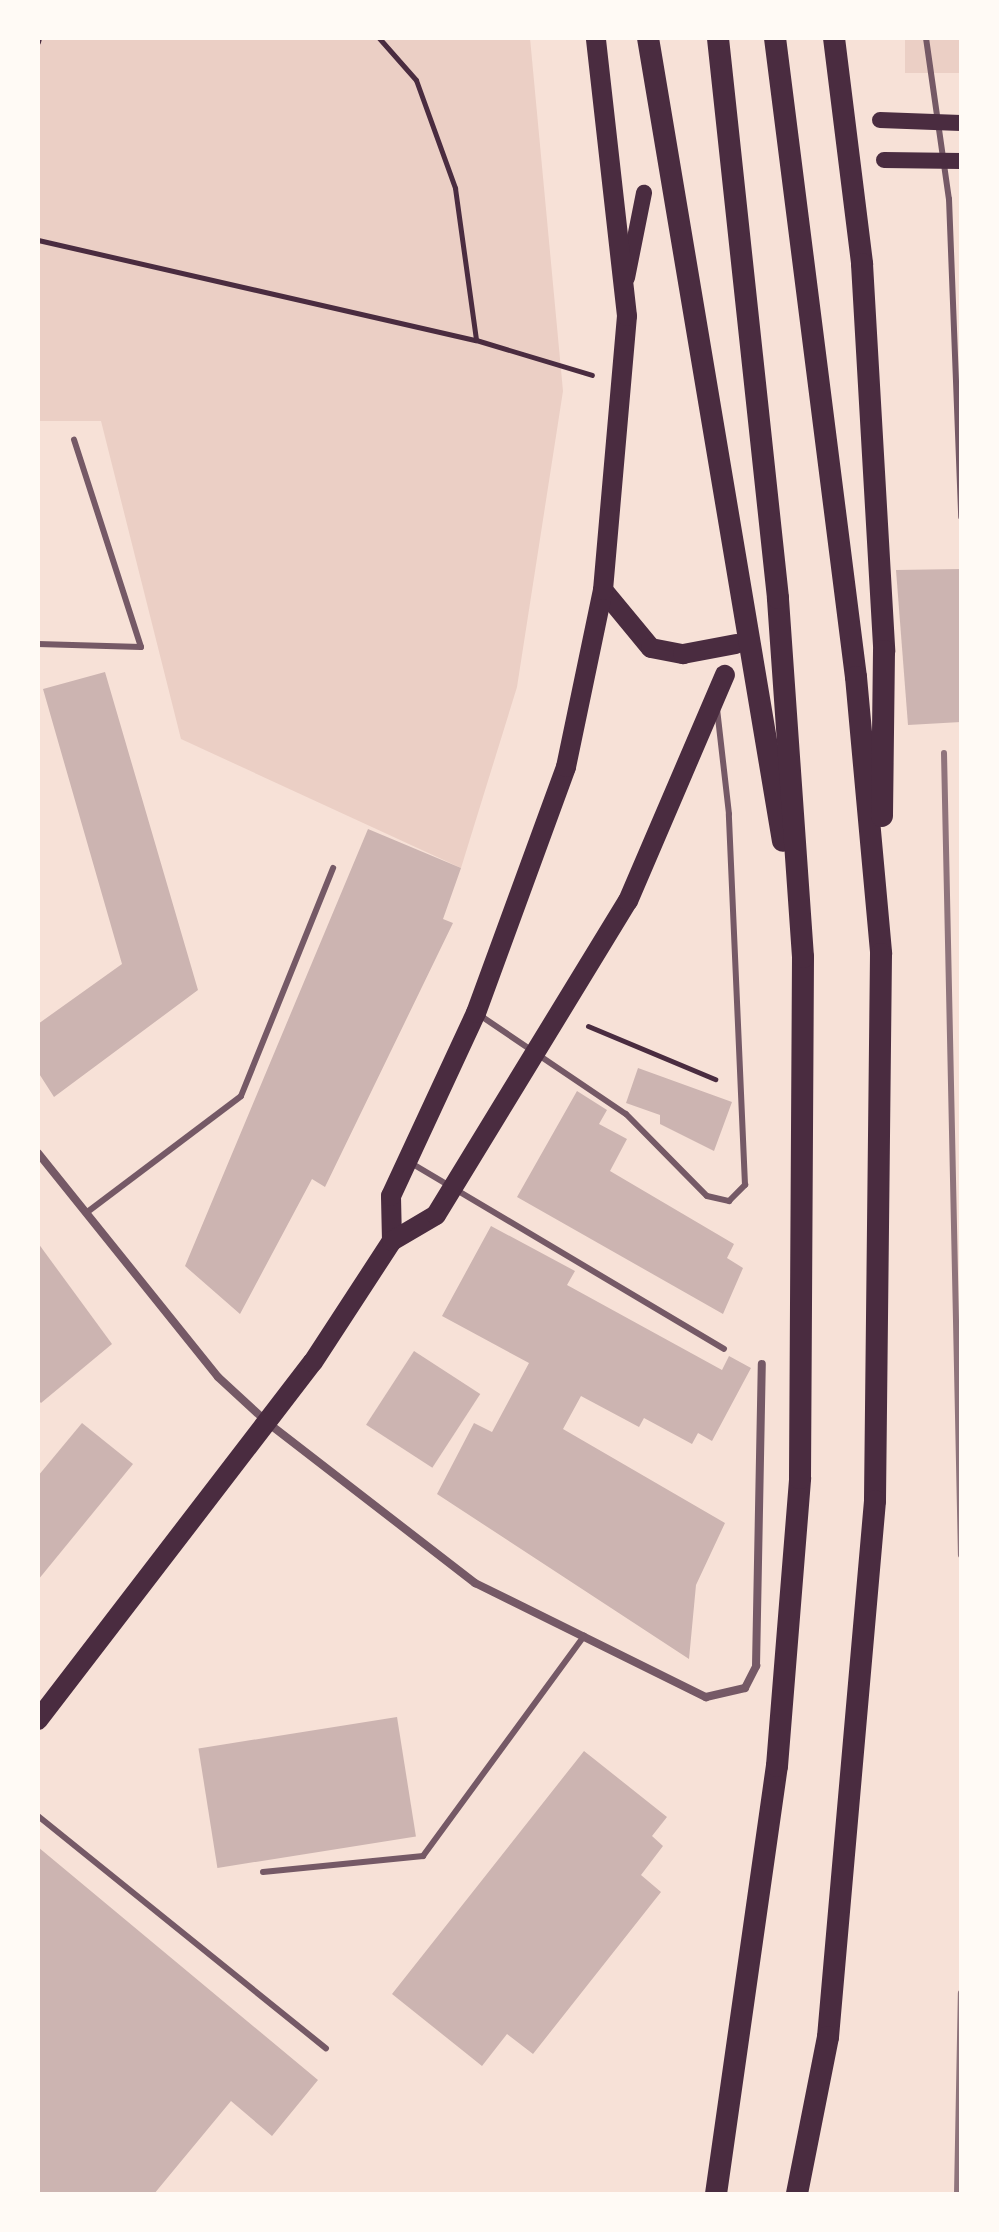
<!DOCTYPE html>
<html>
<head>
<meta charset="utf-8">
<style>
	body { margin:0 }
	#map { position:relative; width:999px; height:2232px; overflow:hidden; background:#f7e1d7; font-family:Signika,sans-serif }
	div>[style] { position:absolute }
	.green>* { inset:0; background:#ebcfc5; transform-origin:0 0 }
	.building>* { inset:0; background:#ccb4b1; transform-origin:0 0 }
	.path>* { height:5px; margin:-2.5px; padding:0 2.5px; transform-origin:2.5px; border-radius:2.5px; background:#4a2c40 }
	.service>* { height:6px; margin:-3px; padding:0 3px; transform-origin:3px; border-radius:3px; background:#755966 }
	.minor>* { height:8px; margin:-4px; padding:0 4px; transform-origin:4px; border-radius:4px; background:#755966 }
	.secondary>* { height:16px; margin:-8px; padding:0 8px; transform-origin:8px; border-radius:8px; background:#4a2c40 }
	.primary>* { height:20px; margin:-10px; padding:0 10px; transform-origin:10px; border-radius:10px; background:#4a2c40 }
	.trunk>* { height:22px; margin:-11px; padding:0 11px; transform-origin:11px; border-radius:11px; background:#4a2c40 }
	.rail>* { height:6px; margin:-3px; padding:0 3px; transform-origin:3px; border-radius:3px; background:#8f747c }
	span { translate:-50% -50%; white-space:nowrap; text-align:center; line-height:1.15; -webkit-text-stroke:6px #fffaf5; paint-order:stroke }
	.frame { position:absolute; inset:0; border:40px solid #fffaf5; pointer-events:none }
</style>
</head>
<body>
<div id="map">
	<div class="green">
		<i style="clip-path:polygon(38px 38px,530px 38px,563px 391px,517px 687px,461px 868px,181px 739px,101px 421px,38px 421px)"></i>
		<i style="left:905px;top:38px;width:56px;height:35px"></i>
	</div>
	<div class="building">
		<i style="clip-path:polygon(961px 569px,961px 722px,908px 725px,896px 570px)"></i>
		<i style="clip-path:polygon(105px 672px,198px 990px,54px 1097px,38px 1072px,38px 1024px,122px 964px,43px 689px)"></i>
		<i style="clip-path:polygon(368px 829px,461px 868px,443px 919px,453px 923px,325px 1187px,312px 1179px,240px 1314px,185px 1266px)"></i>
		<i style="clip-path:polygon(638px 1068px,732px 1102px,714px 1151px,660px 1124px,660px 1115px,626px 1103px)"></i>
		<i style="clip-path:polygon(577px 1091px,607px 1110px,599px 1124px,627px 1139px,610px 1171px,734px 1244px,727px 1258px,743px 1268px,723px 1314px,517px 1197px)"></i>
		<i style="clip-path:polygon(491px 1226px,575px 1271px,567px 1285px,722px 1370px,729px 1356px,751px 1368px,712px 1441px,698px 1433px,692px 1444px,644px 1418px,639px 1427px,581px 1396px,563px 1429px,725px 1523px,696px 1585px,689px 1659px,437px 1494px,474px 1423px,492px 1432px,529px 1363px,442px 1316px)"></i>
		<i style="clip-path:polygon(38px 1243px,112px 1344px,41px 1403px,38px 1400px)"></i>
		<i style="left:414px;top:1351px;width:79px;height:88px;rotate:33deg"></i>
		<i style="clip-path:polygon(82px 1423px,133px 1464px,38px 1580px,38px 1476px)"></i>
		<i style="left:397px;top:1717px;width:121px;height:201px;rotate:81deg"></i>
		<i style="clip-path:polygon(584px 1751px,667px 1817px,652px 1836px,663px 1846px,641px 1875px,661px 1892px,533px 2054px,507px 2034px,482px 2066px,392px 1994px)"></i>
		<i style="clip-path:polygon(38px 1847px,318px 2080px,272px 2136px,231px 2101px,154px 2194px,38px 2194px)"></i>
	</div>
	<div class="path">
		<i style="left:379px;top:38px;width:56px;rotate:48.6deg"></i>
		<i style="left:416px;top:80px;width:115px;rotate:70.1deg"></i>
		<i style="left:455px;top:188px;width:153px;rotate:82.1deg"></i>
		<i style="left:38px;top:42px;width:4px;rotate:-76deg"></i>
		<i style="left:38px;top:240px;width:449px;rotate:12.9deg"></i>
		<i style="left:476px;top:340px;width:121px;rotate:16.8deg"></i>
		<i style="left:588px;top:1026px;width:138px;rotate:22.7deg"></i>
	</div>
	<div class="service">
		<i style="left:926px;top:38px;width:163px;rotate:81.9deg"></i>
		<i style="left:949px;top:199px;width:318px;rotate:87.8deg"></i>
		<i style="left:38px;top:644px;width:103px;rotate:1.7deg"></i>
		<i style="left:141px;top:647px;width:218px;rotate:-107.9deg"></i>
		<i style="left:481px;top:1016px;width:175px;rotate:34.1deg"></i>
		<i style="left:626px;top:1114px;width:115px;rotate:45.4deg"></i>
		<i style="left:707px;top:1196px;width:23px;rotate:13deg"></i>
		<i style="left:729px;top:1201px;width:23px;rotate:-45deg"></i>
		<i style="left:745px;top:1185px;width:371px;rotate:-92.5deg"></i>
		<i style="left:729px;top:814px;width:106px;rotate:-96.5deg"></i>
		<i style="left:411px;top:1163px;width:364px;rotate:30.7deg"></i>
		<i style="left:86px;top:1213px;width:194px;rotate:-37deg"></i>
		<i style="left:241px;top:1096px;width:246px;rotate:-68deg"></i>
		<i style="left:38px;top:1816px;width:370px;rotate:38.9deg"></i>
		<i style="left:263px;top:1872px;width:161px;rotate:-5.7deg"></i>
		<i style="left:423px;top:1856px;width:273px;rotate:-53.8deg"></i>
	</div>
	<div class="minor">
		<i style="left:38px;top:1153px;width:287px;rotate:51.2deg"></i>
		<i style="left:218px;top:1377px;width:68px;rotate:42.6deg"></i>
		<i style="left:268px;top:1423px;width:262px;rotate:37.7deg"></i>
		<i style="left:475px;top:1583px;width:258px;rotate:26.3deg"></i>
		<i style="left:706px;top:1697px;width:40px;rotate:-13deg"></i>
		<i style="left:745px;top:1688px;width:25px;rotate:-63deg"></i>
		<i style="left:756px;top:1666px;width:302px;rotate:-88.9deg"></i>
	</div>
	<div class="secondary">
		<i style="left:880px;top:120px;width:81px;rotate:2.1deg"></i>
		<i style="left:884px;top:160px;width:77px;rotate:0.7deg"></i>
		<i style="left:627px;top:278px;width:87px;rotate:-78.7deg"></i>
	</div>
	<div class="primary">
		<i style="left:603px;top:590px;width:75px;rotate:50.4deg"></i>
		<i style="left:651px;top:648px;width:33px;rotate:11deg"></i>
		<i style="left:683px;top:654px;width:54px;rotate:-10.7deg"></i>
		<i style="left:392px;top:1241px;width:45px;rotate:-91.3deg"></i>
		<i style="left:391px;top:1196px;width:202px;rotate:-65.1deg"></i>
		<i style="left:476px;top:1013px;width:262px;rotate:-69.9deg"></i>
		<i style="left:566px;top:767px;width:181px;rotate:-78.2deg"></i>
		<i style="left:603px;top:590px;width:275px;rotate:-85deg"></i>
		<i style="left:627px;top:316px;width:280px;rotate:-96.4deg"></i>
		<i style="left:38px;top:1720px;width:451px;rotate:-52.5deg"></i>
		<i style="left:313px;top:1362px;width:145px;rotate:-56.9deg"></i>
		<i style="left:392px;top:1241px;width:51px;rotate:-30.6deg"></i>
		<i style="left:436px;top:1215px;width:368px;rotate:-58.6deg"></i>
		<i style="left:628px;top:901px;width:246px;rotate:-66.8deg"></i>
	</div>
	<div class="trunk">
		<i style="left:648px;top:38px;width:814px;rotate:80.46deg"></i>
		<i style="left:775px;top:38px;width:644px;rotate:82.78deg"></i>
		<i style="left:856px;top:677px;width:278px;rotate:84.8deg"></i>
		<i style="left:881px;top:954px;width:547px;rotate:90.63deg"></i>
		<i style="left:875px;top:1501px;width:538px;rotate:95.01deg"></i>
		<i style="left:828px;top:2037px;width:160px;rotate:101.2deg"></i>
		<i style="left:834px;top:38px;width:228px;rotate:82.9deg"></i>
		<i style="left:862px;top:264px;width:388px;rotate:86.7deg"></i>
		<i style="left:884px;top:651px;width:165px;rotate:90.7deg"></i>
		<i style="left:716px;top:2194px;width:432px;rotate:-81.9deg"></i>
		<i style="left:777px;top:1766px;width:289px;rotate:-85.4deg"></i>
		<i style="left:800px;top:1478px;width:521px;rotate:-89.67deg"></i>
		<i style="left:803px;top:957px;width:360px;rotate:-94deg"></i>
		<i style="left:778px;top:598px;width:563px;rotate:-96.12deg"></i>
	</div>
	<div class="rail">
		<i style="left:944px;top:753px;width:802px;rotate:88.79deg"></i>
		<i style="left:957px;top:2194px;width:201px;rotate:-88.9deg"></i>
	</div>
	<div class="frame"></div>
</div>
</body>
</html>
